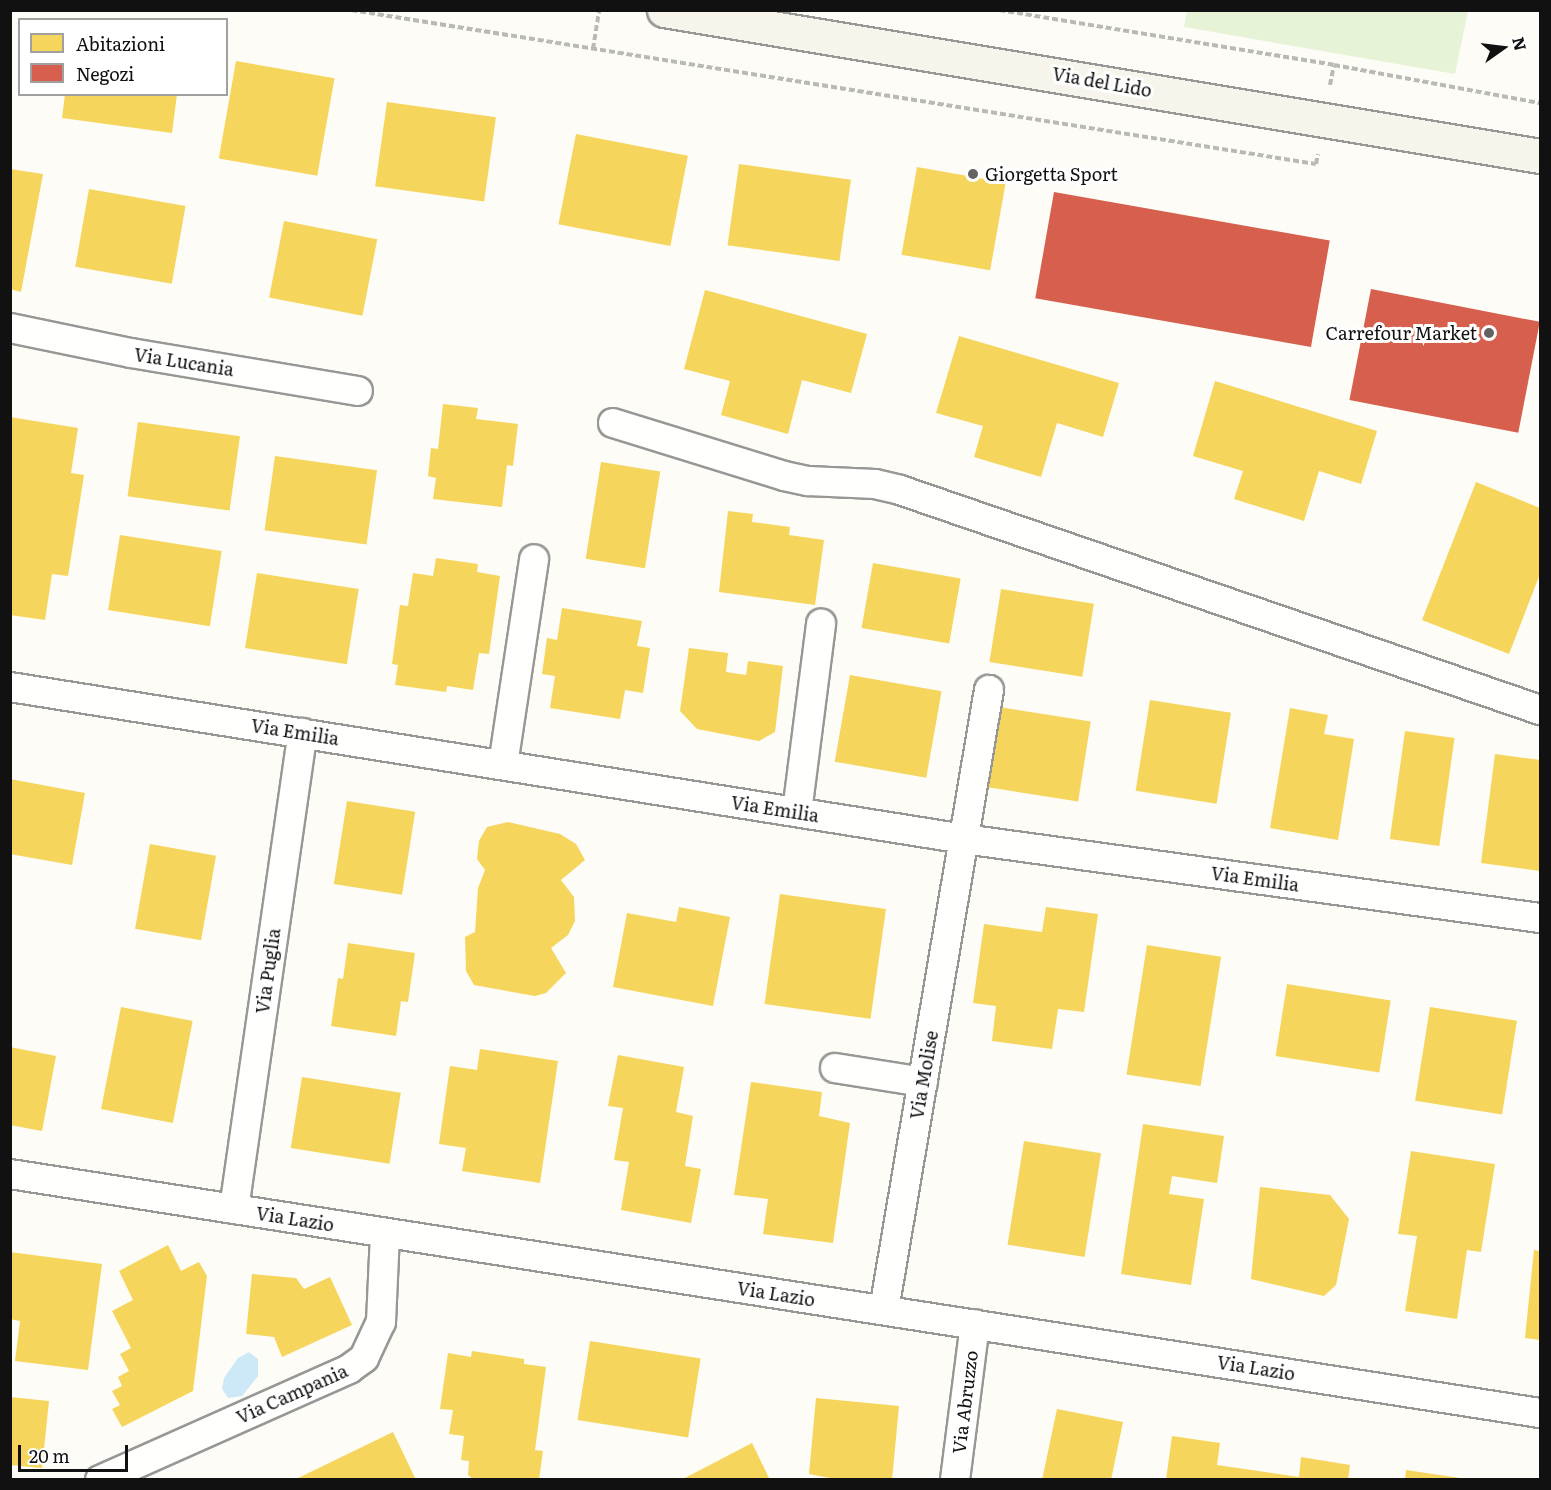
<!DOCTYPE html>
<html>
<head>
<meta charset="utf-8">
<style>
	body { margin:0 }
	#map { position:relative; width:1551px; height:1490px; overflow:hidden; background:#fdfcf7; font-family:Literata,serif }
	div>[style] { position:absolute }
	.green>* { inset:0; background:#e7f3d7 }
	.water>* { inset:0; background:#cde8f7 }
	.homes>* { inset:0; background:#f6d55c; transform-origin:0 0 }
	.shops>* { inset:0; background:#d6604d; transform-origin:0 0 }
	.path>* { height:4px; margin-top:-2px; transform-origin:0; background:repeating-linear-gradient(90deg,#b9b9b8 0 6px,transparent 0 9px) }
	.roads { filter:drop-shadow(2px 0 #979795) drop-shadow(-2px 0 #979795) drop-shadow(0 2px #979795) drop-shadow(0 -2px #979795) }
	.minor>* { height:28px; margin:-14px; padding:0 14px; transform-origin:14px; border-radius:14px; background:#fffffe }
	.secondary>* { height:33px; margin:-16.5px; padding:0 16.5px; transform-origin:16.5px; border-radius:16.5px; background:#f6f4eb }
	.dots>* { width:16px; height:16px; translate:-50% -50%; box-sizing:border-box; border:3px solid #fff; border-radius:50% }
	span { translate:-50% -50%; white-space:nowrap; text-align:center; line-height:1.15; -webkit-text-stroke:6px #fff; paint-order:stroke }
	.street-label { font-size:18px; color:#111 }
	.poi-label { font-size:18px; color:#111 }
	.left { translate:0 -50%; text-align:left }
	.right { translate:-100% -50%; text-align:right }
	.frame { position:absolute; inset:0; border:12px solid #111; pointer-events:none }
	.legend { position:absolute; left:18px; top:18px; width:210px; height:78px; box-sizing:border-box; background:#fff; border:2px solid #a0a0a0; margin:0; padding:8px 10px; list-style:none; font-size:18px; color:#111 }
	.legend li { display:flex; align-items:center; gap:12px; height:30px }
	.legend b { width:30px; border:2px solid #a0a0a0 }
	.north { position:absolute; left:1473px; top:18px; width:60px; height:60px; -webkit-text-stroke:4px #fff; paint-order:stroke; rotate:76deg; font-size:16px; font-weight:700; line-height:24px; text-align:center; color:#111 }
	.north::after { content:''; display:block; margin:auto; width:21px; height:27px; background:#111; clip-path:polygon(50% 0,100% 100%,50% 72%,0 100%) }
	.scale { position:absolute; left:18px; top:1445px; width:110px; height:27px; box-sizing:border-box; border:3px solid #111; border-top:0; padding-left:8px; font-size:18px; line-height:21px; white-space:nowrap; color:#111; -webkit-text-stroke:4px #fff; paint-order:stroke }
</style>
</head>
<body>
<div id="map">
	<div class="green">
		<i style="clip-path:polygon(1187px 11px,1187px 10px,1468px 11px,1455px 74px,1184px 27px)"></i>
	</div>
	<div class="water">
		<i style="clip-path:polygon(249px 1352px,258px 1359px,258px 1376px,242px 1396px,228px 1398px,222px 1389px,224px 1378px,238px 1358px)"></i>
	</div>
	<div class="homes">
		<i style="left:236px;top:61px;width:100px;height:99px;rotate:10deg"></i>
		<i style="clip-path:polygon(65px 94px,177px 94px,172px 133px,62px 118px)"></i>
		<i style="left:387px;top:102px;width:110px;height:85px;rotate:8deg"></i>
		<i style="left:576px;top:134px;width:114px;height:92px;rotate:11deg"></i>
		<i style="left:739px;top:164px;width:113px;height:82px;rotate:8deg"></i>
		<i style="left:917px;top:167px;width:90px;height:89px;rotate:10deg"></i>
		<i style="clip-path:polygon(10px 169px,43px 174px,21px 292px,10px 289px)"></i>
		<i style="left:89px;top:189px;width:98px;height:79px;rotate:10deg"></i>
		<i style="left:284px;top:221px;width:95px;height:78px;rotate:11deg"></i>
		<i style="clip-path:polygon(705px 290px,867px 334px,851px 393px,802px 380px,788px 434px,721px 415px,730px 381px,684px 369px)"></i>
		<i style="clip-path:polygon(959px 336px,1119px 383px,1103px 437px,1057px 423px,1041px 477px,974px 457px,983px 426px,936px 413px)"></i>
		<i style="clip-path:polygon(1215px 381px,1377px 431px,1361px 484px,1319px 471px,1304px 521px,1234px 499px,1243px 471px,1193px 456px)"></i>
		<i style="clip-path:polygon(443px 404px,478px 408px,476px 419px,518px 424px,513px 466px,507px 465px,502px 507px,433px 499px,436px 478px,428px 476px,431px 448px,438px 449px)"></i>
		<i style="clip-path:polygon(10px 417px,78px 428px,71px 473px,84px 475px,68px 576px,52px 574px,45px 620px,10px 615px)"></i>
		<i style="left:138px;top:422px;width:103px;height:75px;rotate:8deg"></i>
		<i style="left:275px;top:456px;width:103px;height:75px;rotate:8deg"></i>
		<i style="left:601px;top:462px;width:60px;height:98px;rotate:9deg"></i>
		<i style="clip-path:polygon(1476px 482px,1540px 508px,1540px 574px,1509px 654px,1422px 620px)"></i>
		<i style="clip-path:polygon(728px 511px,753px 514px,752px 522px,790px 527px,789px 535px,824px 540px,815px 605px,719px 592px)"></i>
		<i style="left:120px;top:535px;width:103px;height:76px;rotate:9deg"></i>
		<i style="clip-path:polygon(436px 558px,478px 564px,477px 572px,500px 576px,489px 654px,479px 653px,473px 690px,447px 686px,446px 692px,395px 685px,398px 665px,392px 664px,400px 605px,408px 606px,413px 573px,433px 576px)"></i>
		<i style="left:873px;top:563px;width:89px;height:66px;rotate:10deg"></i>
		<i style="left:257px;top:573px;width:103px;height:76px;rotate:9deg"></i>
		<i style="left:1001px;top:589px;width:94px;height:74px;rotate:9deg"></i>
		<i style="clip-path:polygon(562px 608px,642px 621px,637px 646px,650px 648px,643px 693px,625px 690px,620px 719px,550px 708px,555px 676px,542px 674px,547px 638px,557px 640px)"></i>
		<i style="clip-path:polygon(689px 648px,728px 653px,726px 672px,746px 675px,748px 661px,783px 666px,775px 732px,759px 741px,697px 729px,680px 711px)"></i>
		<i style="left:850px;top:675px;width:93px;height:88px;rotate:10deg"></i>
		<i style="left:1150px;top:700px;width:82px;height:92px;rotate:9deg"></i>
		<i style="left:993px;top:706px;width:99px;height:81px;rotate:9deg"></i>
		<i style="clip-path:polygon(1290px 708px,1328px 715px,1324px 734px,1354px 739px,1338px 840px,1270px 828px)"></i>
		<i style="left:1405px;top:731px;width:50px;height:109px;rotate:8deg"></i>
		<i style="clip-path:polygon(1495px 754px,1540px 760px,1540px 871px,1481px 863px)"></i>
		<i style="clip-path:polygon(10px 779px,85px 793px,72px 865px,10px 854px)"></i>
		<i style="left:347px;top:801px;width:69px;height:84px;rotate:9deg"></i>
		<i style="clip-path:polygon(508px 822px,560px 834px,576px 844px,585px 860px,561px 880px,574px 897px,575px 921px,568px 935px,551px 948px,566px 973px,546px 993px,535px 996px,474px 985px,466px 971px,465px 937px,475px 932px,478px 888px,485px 870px,477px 859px,479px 841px,487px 827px)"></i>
		<i style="left:150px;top:844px;width:67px;height:86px;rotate:10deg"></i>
		<i style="left:780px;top:894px;width:107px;height:111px;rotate:8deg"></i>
		<i style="clip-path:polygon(679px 907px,730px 917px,713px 1006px,613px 987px,627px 913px,676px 922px)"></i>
		<i style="clip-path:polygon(1046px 907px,1098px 914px,1084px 1012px,1058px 1009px,1052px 1049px,992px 1041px,996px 1006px,973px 1003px,984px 924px,1042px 932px)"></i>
		<i style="clip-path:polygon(348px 943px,415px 953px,408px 1002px,401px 1001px,396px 1036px,331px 1026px,338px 978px,343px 979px)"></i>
		<i style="left:1147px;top:945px;width:75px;height:131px;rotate:9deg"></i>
		<i style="left:1287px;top:984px;width:105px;height:73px;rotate:9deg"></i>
		<i style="left:121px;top:1007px;width:73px;height:104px;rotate:11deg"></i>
		<i style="left:1430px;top:1007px;width:88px;height:95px;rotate:9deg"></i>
		<i style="clip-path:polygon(10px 1047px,56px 1056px,42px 1131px,10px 1125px)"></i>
		<i style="clip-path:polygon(480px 1049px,558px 1061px,540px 1183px,462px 1171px,466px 1148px,439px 1144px,450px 1066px,477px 1070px)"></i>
		<i style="clip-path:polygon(618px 1055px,684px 1067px,676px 1112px,693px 1116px,685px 1166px,701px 1169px,691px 1223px,621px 1210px,629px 1162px,614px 1160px,623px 1108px,608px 1106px)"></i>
		<i style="left:302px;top:1077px;width:100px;height:72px;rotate:9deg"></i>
		<i style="clip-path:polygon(751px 1082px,822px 1092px,819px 1116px,850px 1123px,833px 1243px,763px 1234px,768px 1199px,734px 1195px)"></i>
		<i style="clip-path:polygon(1143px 1124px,1224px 1136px,1217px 1183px,1172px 1176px,1169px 1194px,1204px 1199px,1191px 1285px,1121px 1274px)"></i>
		<i style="left:1024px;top:1141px;width:78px;height:105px;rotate:9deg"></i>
		<i style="clip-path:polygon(1411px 1151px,1495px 1164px,1481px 1252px,1467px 1250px,1457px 1319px,1405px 1311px,1417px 1236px,1398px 1234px)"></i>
		<i style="clip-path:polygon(1260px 1187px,1330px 1195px,1349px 1219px,1336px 1285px,1324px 1296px,1251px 1279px)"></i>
		<i style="clip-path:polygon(168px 1245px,181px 1271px,199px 1262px,207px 1276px,193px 1391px,122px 1427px,112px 1409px,120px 1405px,112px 1391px,122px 1386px,118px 1377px,129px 1371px,120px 1354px,131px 1348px,112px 1311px,133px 1300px,119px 1271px)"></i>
		<i style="clip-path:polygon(1534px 1250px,1540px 1251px,1540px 1340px,1525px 1338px)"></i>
		<i style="clip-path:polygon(10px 1252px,102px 1264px,88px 1370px,15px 1361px,20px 1321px,10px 1319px)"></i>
		<i style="clip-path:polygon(252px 1274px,296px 1278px,304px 1289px,330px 1277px,352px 1325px,282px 1357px,274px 1337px,246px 1334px)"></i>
		<i style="left:590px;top:1341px;width:112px;height:80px;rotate:9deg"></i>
		<i style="clip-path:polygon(472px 1351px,524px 1359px,524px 1364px,546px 1367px,535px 1450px,543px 1451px,539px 1480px,474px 1480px,468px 1475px,469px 1461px,461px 1460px,464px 1436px,449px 1434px,453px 1410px,440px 1409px,448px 1353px,471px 1357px)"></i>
		<i style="clip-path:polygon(10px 1397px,49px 1401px,42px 1468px,10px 1465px)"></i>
		<i style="clip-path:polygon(816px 1398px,899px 1406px,892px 1480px,840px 1480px,809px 1474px)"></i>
		<i style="clip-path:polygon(1057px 1409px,1123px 1422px,1111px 1480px,1042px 1480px)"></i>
		<i style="clip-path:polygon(393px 1432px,416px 1480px,294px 1480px)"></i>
		<i style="clip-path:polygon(1172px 1436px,1220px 1443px,1217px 1465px,1299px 1477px,1301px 1457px,1350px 1465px,1348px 1480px,1166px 1480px)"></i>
		<i style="clip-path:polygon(752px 1443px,770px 1480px,681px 1480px)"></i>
		<i style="clip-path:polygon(1406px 1470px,1460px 1478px,1460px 1480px,1405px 1480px)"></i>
	</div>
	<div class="shops">
		<i style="left:1054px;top:192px;width:280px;height:108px;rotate:10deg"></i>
		<i style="left:1371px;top:289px;width:172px;height:113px;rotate:11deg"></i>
	</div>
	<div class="path">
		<i style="left:351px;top:10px;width:977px;rotate:9.07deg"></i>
		<i style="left:1316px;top:164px;width:10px;rotate:-79deg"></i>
		<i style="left:999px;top:10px;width:339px;rotate:9.3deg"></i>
		<i style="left:1334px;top:65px;width:209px;rotate:10.5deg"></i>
		<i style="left:593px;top:49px;width:39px;rotate:-81deg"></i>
		<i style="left:1330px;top:85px;width:20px;rotate:-79deg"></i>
	</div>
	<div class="roads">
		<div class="minor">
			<i style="left:10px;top:328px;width:124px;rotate:11.7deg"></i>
			<i style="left:131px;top:353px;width:230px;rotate:9.5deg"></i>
			<i style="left:613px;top:423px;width:179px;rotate:17.2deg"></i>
			<i style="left:784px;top:476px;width:25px;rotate:12deg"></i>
			<i style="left:808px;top:481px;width:67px;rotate:2.6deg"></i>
			<i style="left:875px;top:484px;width:26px;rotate:13deg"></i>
			<i style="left:900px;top:490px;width:677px;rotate:18.97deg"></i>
			<i style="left:10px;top:687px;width:966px;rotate:9.05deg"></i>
			<i style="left:964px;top:839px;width:581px;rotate:7.81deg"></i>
			<i style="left:503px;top:765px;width:208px;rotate:-81.4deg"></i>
			<i style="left:797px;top:812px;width:190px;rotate:-82.7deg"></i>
			<i style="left:835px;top:1068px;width:89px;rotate:9deg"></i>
			<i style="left:10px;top:1174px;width:1549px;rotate:8.88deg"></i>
			<i style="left:234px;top:1209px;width:481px;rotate:-81.8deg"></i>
			<i style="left:884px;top:1310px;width:629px;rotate:-80.39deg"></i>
			<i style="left:100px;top:1480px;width:273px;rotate:-24deg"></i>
			<i style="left:349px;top:1369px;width:19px;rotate:-36deg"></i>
			<i style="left:364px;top:1358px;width:40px;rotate:-65deg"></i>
			<i style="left:381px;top:1322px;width:89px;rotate:-87.4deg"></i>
			<i style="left:955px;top:1480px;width:157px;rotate:-82.7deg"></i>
		</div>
		<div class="secondary">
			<i style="left:664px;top:10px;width:888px;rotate:9.46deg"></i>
		</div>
	</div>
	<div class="dots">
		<i style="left:973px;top:174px;background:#646362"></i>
		<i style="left:1489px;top:333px;background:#646362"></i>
	</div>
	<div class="street-label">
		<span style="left:1102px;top:82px;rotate:10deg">Via del Lido</span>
		<span style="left:184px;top:362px;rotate:9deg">Via Lucania</span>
		<span style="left:295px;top:732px;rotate:9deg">Via Emilia</span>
		<span style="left:775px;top:809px;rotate:9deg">Via Emilia</span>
		<span style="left:1255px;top:879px;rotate:8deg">Via Emilia</span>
		<span style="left:268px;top:971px;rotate:-82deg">Via Puglia</span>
		<span style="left:924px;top:1075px;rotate:-80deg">Via Molise</span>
		<span style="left:295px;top:1219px;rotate:9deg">Via Lazio</span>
		<span style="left:776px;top:1294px;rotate:9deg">Via Lazio</span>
		<span style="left:1256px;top:1368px;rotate:9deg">Via Lazio</span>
		<span style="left:292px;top:1394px;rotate:-24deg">Via Campania</span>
		<span style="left:965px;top:1402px;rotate:-83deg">Via Abruzzo</span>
	</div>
	<div class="poi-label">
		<span class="left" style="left:985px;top:174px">Giorgetta Sport</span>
		<span class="right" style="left:1477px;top:333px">Carrefour Market</span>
	</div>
	<div class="frame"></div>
	<ul class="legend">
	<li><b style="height:16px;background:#f6d55c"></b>Abitazioni</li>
	<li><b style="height:16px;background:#d6604d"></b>Negozi</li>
	</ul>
	<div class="north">N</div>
	<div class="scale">20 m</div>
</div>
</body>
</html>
